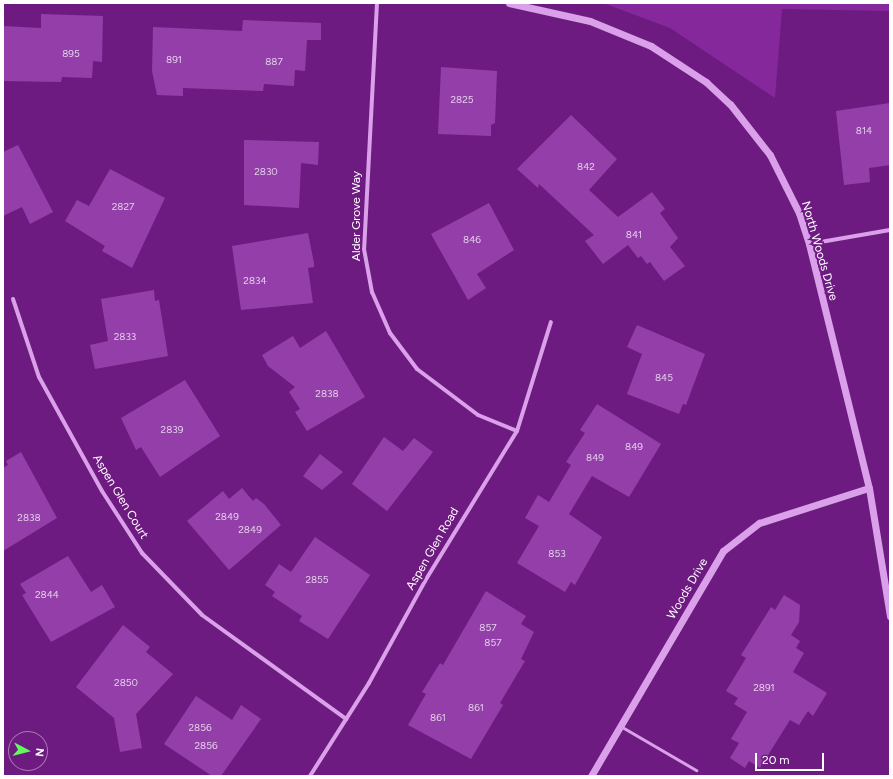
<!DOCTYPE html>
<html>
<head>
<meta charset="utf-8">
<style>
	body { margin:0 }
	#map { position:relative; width:893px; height:779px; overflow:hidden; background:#6e1b81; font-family:Figtree,sans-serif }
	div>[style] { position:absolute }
	.green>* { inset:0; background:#84289c }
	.building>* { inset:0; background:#943fa9 }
	.service>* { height:3px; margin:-1.5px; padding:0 1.5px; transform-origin:1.5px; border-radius:1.5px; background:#dba0ea }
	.minor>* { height:4px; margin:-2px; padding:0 2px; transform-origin:2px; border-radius:2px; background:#dba0ea }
	.tertiary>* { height:7px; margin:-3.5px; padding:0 3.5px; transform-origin:3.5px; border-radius:3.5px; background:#dba0ea }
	span { translate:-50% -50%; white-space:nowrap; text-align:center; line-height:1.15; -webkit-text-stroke:4px #6e1b81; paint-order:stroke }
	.number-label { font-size:10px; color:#e4cfea }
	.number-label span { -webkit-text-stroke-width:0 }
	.street-label { font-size:12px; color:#fff }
	.frame { position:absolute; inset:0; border:4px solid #fff; pointer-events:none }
	.north { position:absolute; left:8px; top:731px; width:40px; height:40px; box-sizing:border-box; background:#6e1b81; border:1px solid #a876b3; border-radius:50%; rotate:97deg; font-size:11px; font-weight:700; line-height:16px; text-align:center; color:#fff }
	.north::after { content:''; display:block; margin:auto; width:14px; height:18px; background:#63fb5c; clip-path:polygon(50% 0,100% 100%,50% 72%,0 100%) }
	.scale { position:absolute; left:755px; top:753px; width:69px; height:18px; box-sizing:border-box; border:2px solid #fff; border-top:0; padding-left:5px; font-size:12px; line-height:14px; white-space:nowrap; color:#fff; -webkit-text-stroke:3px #6e1b81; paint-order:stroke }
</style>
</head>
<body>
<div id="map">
	<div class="green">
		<i style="clip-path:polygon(603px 3px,890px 3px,890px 11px,782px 9px,775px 98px,670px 28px)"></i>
	</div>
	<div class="building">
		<i style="clip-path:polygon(41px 14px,103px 16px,102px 62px,93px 61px,92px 78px,62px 77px,61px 82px,3px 81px,3px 26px,41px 28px)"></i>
		<i style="clip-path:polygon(243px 20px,321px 23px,321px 40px,307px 40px,305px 71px,295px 70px,294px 86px,264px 84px,263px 91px,183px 88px,183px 96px,157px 95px,152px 71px,153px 27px,242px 31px)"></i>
		<i style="clip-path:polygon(441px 67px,497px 71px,495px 123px,491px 125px,491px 136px,438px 134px)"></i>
		<i style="clip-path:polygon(890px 103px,890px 165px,869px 168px,870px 182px,844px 185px,836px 111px)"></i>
		<i style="clip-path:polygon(571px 115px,617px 159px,589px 190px,618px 217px,652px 192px,665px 209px,660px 213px,678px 238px,670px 247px,685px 266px,664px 281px,650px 262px,647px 264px,641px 256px,638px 258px,628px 245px,603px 264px,585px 241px,594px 235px,539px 184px,538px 188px,517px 169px)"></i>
		<i style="clip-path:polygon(244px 140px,319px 142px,318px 165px,301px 163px,299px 208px,244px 205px)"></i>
		<i style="clip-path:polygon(18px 145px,53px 212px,30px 224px,22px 207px,3px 216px,3px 152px)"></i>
		<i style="clip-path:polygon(110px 169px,165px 198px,132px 268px,102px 251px,105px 246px,65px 221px,77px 200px,89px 206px)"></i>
		<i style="clip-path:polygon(489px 203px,514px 250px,477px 274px,486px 288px,468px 300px,431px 234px)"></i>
		<i style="clip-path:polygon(308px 233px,314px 263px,314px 267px,308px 268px,313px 303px,241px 310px,232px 246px)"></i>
		<i style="clip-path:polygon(154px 290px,155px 301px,159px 300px,168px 356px,95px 369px,90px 345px,108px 341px,101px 299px)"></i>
		<i style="clip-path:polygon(637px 325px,705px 354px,686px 405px,683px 404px,679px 414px,627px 394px,642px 354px,627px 347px)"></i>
		<i style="clip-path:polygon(326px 331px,365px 397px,307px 431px,295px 412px,300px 409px,289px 392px,295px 387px,268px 366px,262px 355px,293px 336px,300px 348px)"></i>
		<i style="clip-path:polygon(185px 380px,220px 436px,160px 477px,141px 447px,136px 450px,121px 418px)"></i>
		<i style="clip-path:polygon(597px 404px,661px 444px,629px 497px,592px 476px,569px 514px,602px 537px,575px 585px,571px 582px,565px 592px,517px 563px,539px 526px,525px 518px,538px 495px,549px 502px,571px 465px,566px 462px,585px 433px,580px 430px)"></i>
		<i style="clip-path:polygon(384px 437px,403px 451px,414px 438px,433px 452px,387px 511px,352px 484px)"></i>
		<i style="clip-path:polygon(21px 452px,57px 518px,3px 551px,3px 468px,8px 465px,6px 461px)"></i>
		<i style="clip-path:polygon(320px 454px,343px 472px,322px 490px,303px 476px)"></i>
		<i style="clip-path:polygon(242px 488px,253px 501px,256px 498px,264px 504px,281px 525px,229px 570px,187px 521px,223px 491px,229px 499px)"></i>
		<i style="clip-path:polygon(315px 537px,370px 575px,328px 639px,299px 621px,302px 616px,272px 596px,275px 592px,265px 585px,279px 564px,291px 572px)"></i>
		<i style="clip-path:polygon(68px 556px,91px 592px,102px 585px,115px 607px,51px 642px,22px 595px,26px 593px,20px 584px)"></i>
		<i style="clip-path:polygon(486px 591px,526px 616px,521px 624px,534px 632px,521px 659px,525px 661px,500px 703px,503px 705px,471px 759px,408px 725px,426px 694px,422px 692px,440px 663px,443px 665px)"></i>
		<i style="clip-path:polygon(784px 595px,800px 605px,799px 622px,791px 635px,800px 641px,796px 648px,804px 653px,793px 672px,827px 693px,813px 716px,808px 711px,799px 725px,790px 720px,760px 768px,749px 761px,745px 768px,730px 758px,739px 743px,731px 739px,747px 712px,734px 704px,738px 698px,726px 691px,746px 658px,741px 655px,771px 607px,775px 610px)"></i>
		<i style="clip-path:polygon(123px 625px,150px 647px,146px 652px,173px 674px,136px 714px,142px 748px,120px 752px,114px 718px,76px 687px)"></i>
		<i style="clip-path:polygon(196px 696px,232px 720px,241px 705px,261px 719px,221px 776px,212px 776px,164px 744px)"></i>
	</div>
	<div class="service">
		<i style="left:622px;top:727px;width:86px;rotate:30.2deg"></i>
	</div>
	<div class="minor">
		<i style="left:377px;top:3px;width:246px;rotate:93deg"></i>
		<i style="left:364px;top:249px;width:44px;rotate:79.5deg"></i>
		<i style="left:372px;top:292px;width:45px;rotate:66.3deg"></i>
		<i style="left:390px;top:333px;width:45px;rotate:53.1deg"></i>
		<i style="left:417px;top:369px;width:76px;rotate:37deg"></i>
		<i style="left:478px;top:415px;width:42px;rotate:22.3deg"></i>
		<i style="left:809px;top:244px;width:82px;rotate:-9.8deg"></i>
		<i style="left:13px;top:299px;width:82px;rotate:71.6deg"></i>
		<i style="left:39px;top:377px;width:130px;rotate:61.1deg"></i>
		<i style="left:102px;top:491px;width:74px;rotate:57.2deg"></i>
		<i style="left:142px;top:553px;width:86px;rotate:45.9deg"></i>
		<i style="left:202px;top:615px;width:178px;rotate:35.8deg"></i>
		<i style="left:310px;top:776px;width:110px;rotate:-57.6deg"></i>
		<i style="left:369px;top:683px;width:116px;rotate:-61.2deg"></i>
		<i style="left:425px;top:581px;width:176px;rotate:-58.5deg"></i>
		<i style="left:517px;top:431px;width:114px;rotate:-72.7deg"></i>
	</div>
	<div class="tertiary">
		<i style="left:509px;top:3px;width:83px;rotate:12.5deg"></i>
		<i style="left:590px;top:21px;width:66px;rotate:22.3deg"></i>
		<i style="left:651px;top:46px;width:66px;rotate:33.2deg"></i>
		<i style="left:706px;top:82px;width:33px;rotate:43deg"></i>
		<i style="left:730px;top:104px;width:65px;rotate:51.9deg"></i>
		<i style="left:770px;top:155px;width:65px;rotate:63.4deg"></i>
		<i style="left:799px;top:213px;width:33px;rotate:72deg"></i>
		<i style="left:809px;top:244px;width:251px;rotate:76.2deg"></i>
		<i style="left:869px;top:488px;width:130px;rotate:80.7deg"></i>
		<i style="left:591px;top:776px;width:261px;rotate:-59.6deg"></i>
		<i style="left:723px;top:551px;width:46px;rotate:-37.9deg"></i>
		<i style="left:759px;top:523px;width:115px;rotate:-17.7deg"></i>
	</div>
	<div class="number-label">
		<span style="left:71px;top:54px">895</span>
		<span style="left:174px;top:60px">891</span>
		<span style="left:274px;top:62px">887</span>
		<span style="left:462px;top:100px">2825</span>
		<span style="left:864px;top:131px">814</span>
		<span style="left:586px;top:167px">842</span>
		<span style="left:266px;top:172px">2830</span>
		<span style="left:123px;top:207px">2827</span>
		<span style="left:634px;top:235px">841</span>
		<span style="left:472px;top:240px">846</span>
		<span style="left:255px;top:281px">2834</span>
		<span style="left:125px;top:337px">2833</span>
		<span style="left:664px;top:378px">845</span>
		<span style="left:327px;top:394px">2838</span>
		<span style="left:172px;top:430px">2839</span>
		<span style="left:634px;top:447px">849</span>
		<span style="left:595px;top:458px">849</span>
		<span style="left:227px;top:517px">2849</span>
		<span style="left:29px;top:518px">2838</span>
		<span style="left:250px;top:530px">2849</span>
		<span style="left:557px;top:554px">853</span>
		<span style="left:317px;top:580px">2855</span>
		<span style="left:47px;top:595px">2844</span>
		<span style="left:488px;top:628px">857</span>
		<span style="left:493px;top:643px">857</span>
		<span style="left:126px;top:683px">2850</span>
		<span style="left:764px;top:688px">2891</span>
		<span style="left:476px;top:708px">861</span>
		<span style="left:438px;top:718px">861</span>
		<span style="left:200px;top:728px">2856</span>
		<span style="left:206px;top:746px">2856</span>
	</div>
	<div class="street-label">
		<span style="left:357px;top:216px;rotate:-90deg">Alder Grove Way</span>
		<span style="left:819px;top:251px;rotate:74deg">North Woods Drive</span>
		<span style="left:120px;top:497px;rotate:59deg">Aspen Glen Court</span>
		<span style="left:433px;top:549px;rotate:-60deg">Aspen Glen Road</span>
		<span style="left:688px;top:589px;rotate:-60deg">Woods Drive</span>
	</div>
	<div class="frame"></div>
	<div class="north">N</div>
	<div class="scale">20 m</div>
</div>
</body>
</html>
